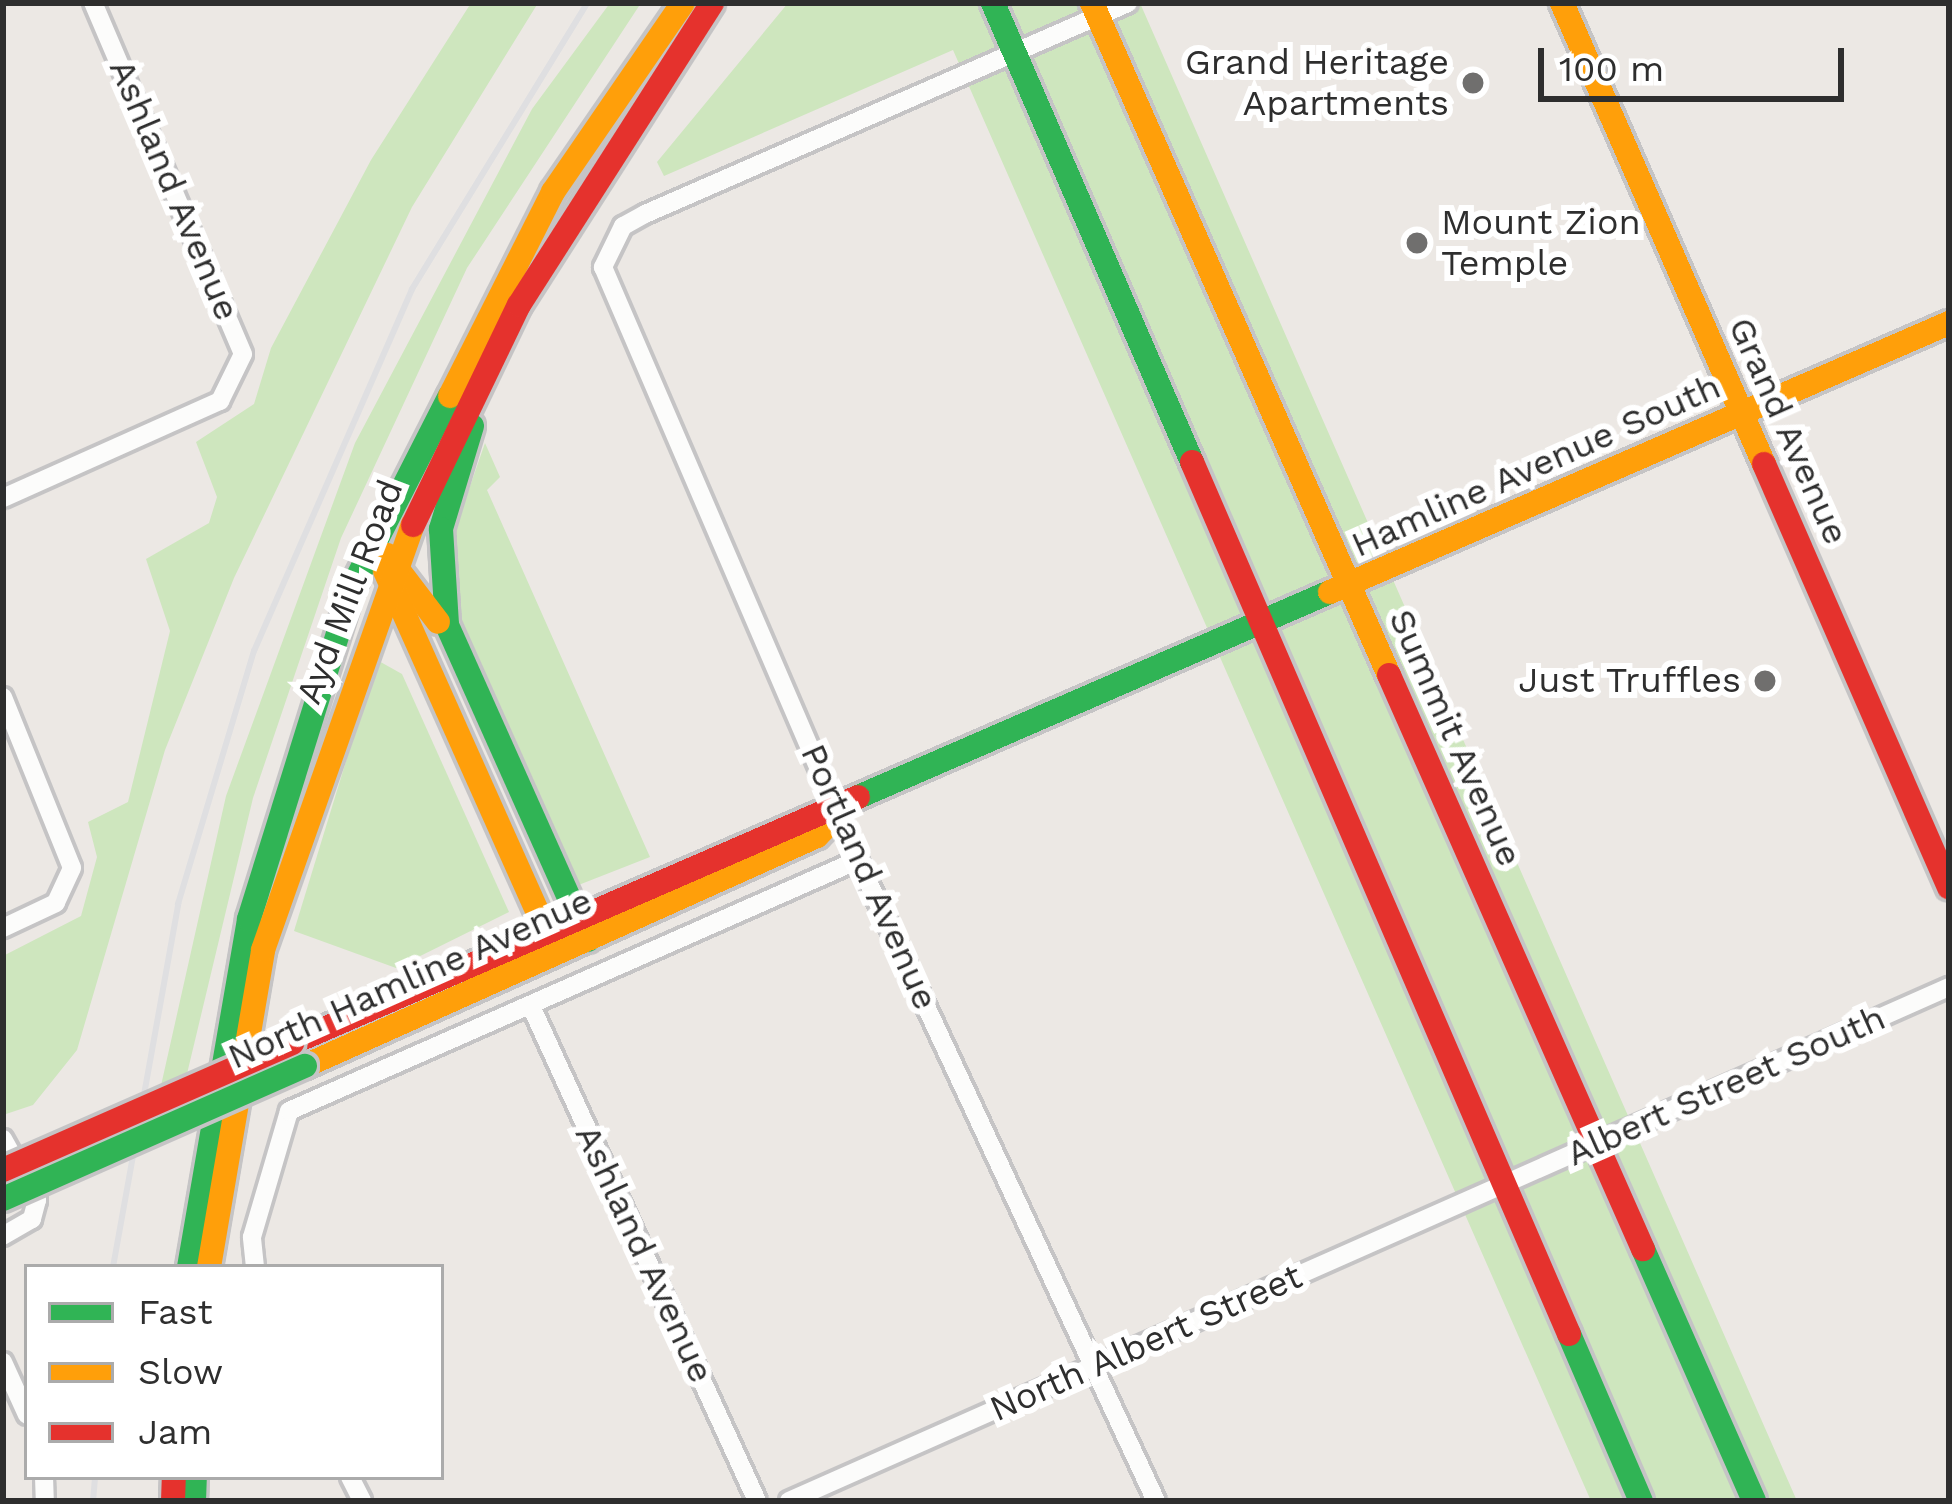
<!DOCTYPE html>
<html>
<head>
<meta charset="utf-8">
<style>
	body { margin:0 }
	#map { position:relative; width:1952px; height:1504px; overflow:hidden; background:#ece8e4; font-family:"Work Sans",sans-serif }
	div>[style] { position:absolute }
	.green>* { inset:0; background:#cee6be }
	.roads { filter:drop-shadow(3px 0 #c5c4c5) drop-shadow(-3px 0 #c5c4c5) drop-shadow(0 3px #c5c4c5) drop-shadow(0 -3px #c5c4c5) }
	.street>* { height:18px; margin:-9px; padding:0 9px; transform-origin:9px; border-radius:9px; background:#fcfcfb }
	.fast>* { height:24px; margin:-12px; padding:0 12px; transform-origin:12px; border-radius:12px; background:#30b455 }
	.slow>* { height:24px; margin:-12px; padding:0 12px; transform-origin:12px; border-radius:12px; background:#ff9f0a }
	.jam>* { height:24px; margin:-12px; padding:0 12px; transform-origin:12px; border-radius:12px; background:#e5322d }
	.rail>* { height:6px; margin:-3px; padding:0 3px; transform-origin:3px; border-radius:3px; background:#dfdfe1 }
	.bridges { filter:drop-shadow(3px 0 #c5c4c5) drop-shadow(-3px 0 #c5c4c5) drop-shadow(0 3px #c5c4c5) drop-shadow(0 -3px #c5c4c5) }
	.fast-bridge>* { height:24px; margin:-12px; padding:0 12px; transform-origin:12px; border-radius:12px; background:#30b455 }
	.jam-bridge>* { height:24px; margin:-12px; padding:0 12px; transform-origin:12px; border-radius:12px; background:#e5322d }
	.dots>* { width:33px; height:33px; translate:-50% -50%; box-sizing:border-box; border:6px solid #fff; border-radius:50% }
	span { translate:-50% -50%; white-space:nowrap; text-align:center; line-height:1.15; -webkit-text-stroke:12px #fff; paint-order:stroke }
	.poi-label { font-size:36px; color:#2e2e2e }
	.right { translate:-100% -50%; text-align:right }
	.left { translate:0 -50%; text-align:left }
	.street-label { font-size:36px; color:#2e2e2e }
	.frame { position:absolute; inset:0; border:6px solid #2e2e2e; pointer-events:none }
	.legend { position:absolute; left:24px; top:1264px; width:420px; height:216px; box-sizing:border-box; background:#fff; border:3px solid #ababab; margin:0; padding:15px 21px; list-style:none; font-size:36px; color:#2e2e2e }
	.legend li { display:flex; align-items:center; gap:24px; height:60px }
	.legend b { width:60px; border:3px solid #ababab }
	.scale { position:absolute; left:1538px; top:48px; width:306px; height:54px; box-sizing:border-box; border:6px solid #2e2e2e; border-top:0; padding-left:15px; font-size:36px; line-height:42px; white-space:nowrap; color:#2e2e2e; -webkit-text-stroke:9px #fff; paint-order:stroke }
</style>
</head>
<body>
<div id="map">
	<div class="green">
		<i style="clip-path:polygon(471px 3px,538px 3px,412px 207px,234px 578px,165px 750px,77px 1050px,33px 1105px,3px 1115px,3px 956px,81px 916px,97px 857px,88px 822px,128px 802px,170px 631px,146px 559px,209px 523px,217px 497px,196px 442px,254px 404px,271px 348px,371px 160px)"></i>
		<i style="clip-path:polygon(610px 3px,641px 3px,467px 268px,341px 538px,253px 798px,186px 1078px,160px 1090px,226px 796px,355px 443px,532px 109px)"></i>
		<i style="clip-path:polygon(788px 3px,1140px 3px,1797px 1501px,1591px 1501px,953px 50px,664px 176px,657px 162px)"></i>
		<i style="clip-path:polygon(485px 443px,500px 477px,487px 490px,650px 857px,576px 886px,456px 610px,449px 547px)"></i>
		<i style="clip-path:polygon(377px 660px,402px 674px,509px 912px,396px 968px,294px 931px)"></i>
	</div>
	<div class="roads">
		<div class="street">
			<i style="left:1128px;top:3px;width:527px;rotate:156.4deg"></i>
			<i style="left:645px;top:214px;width:25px;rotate:151deg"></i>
			<i style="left:623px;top:226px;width:46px;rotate:116deg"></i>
			<i style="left:603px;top:267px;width:646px;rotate:66.73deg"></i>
			<i style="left:858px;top:860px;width:707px;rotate:65.07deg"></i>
			<i style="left:3px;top:498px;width:238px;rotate:-24.1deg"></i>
			<i style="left:220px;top:401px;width:52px;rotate:-63.9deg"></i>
			<i style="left:243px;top:354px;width:382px;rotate:-113.1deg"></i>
			<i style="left:3px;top:697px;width:184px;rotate:68deg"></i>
			<i style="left:72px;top:868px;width:38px;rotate:115deg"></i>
			<i style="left:56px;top:903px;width:59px;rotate:154.7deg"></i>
			<i style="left:531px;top:1006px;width:544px;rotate:65.46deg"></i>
			<i style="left:3px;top:1139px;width:70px;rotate:60.9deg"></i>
			<i style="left:37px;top:1200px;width:20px;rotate:105deg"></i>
			<i style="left:32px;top:1219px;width:34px;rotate:150deg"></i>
			<i style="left:255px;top:1267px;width:30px;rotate:-96deg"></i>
			<i style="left:252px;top:1237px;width:131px;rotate:-73.6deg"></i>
			<i style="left:289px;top:1111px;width:622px;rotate:-23.8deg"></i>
			<i style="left:3px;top:1362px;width:58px;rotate:65.6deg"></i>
			<i style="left:44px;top:1477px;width:24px;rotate:88deg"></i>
			<i style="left:350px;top:1477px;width:27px;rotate:63deg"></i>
			<i style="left:789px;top:1501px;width:1269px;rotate:-23.9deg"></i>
		</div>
		<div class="fast">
			<i style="left:993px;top:3px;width:500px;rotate:66.56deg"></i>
			<i style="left:472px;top:426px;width:108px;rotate:106.8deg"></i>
			<i style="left:441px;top:529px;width:96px;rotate:86.4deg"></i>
			<i style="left:447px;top:625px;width:345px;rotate:65.9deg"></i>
			<i style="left:858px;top:797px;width:515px;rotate:-23.48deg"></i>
			<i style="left:1643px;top:1249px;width:275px;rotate:66.2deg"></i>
			<i style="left:189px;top:1267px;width:353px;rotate:-80.2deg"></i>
			<i style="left:249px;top:919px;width:347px;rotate:-72.7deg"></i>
			<i style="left:352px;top:588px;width:216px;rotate:-63deg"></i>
			<i style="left:1569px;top:1334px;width:182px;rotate:66.7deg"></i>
			<i style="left:194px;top:1501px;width:24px;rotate:-88deg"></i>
		</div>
		<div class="slow">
			<i style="left:1092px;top:3px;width:735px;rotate:66.16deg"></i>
			<i style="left:1562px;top:3px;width:503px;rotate:66.34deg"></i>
			<i style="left:450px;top:396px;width:229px;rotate:-63.2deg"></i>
			<i style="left:553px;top:192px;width:229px;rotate:-55.5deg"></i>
			<i style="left:387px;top:555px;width:84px;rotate:52.7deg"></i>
			<i style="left:385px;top:571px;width:410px;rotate:65.9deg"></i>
			<i style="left:1330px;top:592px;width:675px;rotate:-23.49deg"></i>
			<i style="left:305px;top:1066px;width:561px;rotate:-24.19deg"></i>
			<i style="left:817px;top:836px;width:31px;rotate:-45deg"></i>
			<i style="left:209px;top:1267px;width:322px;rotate:-80.3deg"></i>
			<i style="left:263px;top:950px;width:451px;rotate:-70.6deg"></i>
		</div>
		<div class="jam">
			<i style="left:1192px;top:462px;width:950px;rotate:66.62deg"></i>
			<i style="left:1764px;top:464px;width:462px;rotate:66.4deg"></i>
			<i style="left:413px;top:525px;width:244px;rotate:-64.3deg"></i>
			<i style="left:519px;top:305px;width:358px;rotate:-57.4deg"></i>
			<i style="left:1389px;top:675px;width:628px;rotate:66.13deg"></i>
			<i style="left:292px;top:1043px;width:617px;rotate:-23.49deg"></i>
			<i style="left:173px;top:1501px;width:24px;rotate:-88deg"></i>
		</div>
	</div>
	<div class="rail">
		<i style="left:113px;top:1267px;width:369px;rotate:-79.8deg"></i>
		<i style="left:178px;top:904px;width:264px;rotate:-73.3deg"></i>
		<i style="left:254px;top:651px;width:395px;rotate:-66.4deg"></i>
		<i style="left:412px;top:289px;width:335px;rotate:-58.5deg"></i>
		<i style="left:93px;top:1501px;width:24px;rotate:-85deg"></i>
	</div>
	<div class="bridges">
		<div class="fast-bridge">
			<i style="left:3px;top:1199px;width:330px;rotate:-23.8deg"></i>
		</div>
		<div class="jam-bridge">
			<i style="left:3px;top:1170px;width:316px;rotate:-23.7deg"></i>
		</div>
	</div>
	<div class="dots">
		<i style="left:1473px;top:83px;background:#706f6e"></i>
		<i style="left:1417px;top:243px;background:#706f6e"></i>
		<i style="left:1765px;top:681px;background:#706f6e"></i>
	</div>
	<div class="poi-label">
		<span class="right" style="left:1449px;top:83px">Grand Heritage<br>Apartments</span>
		<span class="left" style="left:1441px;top:243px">Mount Zion<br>Temple</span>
		<span class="right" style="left:1741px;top:681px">Just Truffles</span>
	</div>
	<div class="street-label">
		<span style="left:174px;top:190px;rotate:67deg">Ashland Avenue</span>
		<span style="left:1788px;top:431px;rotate:66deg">Grand Avenue</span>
		<span style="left:1536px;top:466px;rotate:-24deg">Hamline Avenue South</span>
		<span style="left:350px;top:592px;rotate:-69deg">Ayd Mill Road</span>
		<span style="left:1455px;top:738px;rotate:66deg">Summit Avenue</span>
		<span style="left:869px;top:877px;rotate:66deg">Portland Avenue</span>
		<span style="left:410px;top:979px;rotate:-24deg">North Hamline Avenue</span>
		<span style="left:1726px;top:1086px;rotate:-24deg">Albert Street South</span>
		<span style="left:644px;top:1254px;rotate:65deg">Ashland Avenue</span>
		<span style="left:1146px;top:1343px;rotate:-24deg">North Albert Street</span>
	</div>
	<div class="frame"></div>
	<ul class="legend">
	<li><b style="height:15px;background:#30b455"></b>Fast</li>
	<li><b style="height:15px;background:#ff9f0a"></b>Slow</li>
	<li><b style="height:15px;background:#e5322d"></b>Jam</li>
	</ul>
	<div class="scale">100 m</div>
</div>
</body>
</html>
